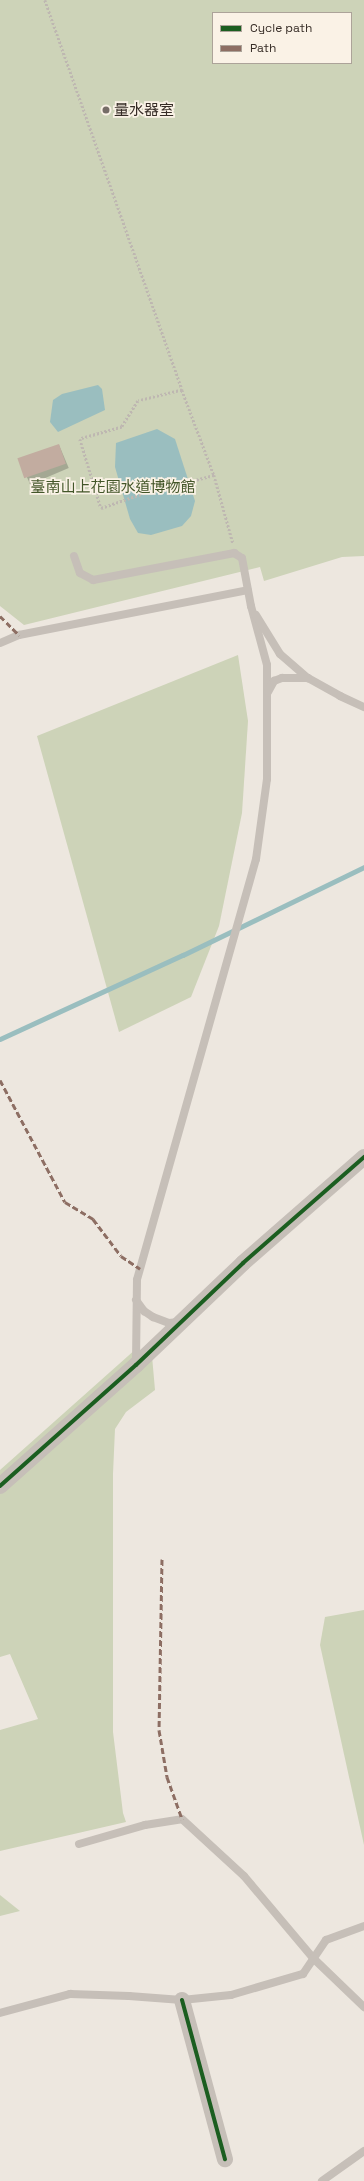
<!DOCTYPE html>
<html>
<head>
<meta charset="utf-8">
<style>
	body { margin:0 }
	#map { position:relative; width:364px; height:2181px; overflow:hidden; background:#ede7df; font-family:"Space Grotesk","Noto Sans TC",sans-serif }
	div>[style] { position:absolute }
	.green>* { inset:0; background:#cdd3b8 }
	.water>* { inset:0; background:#9abebf }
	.shadow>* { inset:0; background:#0003; transform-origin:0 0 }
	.stream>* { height:4.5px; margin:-2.25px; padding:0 2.25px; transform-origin:2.25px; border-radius:2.25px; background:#9abebf }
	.building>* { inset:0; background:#c2aca0; transform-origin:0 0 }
	.path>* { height:2.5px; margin-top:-1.25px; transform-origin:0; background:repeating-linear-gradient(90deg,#beb7b1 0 2px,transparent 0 4px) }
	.service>* { height:8px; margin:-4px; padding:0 4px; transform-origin:4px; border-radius:4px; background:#c6bfb8 }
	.minor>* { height:16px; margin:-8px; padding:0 8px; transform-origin:8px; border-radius:8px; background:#c6bfb8 }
	.quiet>* { height:3px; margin-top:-1.5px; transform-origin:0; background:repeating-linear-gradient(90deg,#8d6e63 0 6px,transparent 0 9px) }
	.cycleway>* { height:4px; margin:-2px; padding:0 2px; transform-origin:2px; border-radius:2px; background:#1b5e20 }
	.dots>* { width:11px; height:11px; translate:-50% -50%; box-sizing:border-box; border:2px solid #faf2e6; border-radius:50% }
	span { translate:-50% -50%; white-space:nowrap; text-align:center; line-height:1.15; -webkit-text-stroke:3.5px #faf2e6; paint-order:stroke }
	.poi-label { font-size:15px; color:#362c26 }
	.left { translate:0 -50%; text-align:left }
	.park-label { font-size:15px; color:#435629 }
	.legend { position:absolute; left:212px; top:12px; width:140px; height:52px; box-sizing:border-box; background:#faf2e6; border:1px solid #aca399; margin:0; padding:5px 7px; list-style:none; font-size:12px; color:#362c26 }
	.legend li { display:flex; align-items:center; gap:8px; height:20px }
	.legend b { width:20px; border:1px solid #aca399 }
</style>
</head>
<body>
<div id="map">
	<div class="green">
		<i style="clip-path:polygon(evenodd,0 0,364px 0,364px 556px,342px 557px,264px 581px,260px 567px,24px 625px,0 606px,0 0,213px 13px,351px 13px,351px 63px,213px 63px,213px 13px)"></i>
		<i style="clip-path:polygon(238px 655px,248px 721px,242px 813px,219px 926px,191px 997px,119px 1032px,37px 736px)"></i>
		<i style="clip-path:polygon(137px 1348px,152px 1356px,155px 1390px,126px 1412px,115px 1429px,113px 1474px,113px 1732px,123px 1813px,126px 1822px,0 1851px,0 1730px,38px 1719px,10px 1654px,0 1657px,0 1470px)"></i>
		<i style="clip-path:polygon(364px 1610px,364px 1845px,320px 1645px,325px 1617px)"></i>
		<i style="clip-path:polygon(0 1895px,20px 1911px,0 1916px)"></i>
	</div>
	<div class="water">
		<i style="clip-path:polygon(98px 385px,102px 389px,105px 410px,58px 432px,50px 422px,53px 400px,62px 394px)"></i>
		<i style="clip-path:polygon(157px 429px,175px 439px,195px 501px,191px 516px,182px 526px,151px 535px,138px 533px,130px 519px,115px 467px,116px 443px)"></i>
	</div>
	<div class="shadow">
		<i style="left:59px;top:445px;width:25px;height:42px;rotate:67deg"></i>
	</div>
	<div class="stream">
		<i style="left:0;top:1039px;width:201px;rotate:-24.7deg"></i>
		<i style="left:183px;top:955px;width:201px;rotate:-25.9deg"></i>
	</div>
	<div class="building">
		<i style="left:59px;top:444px;width:21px;height:44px;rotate:71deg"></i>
	</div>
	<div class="path">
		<i style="left:45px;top:0;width:413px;rotate:70.6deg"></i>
		<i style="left:182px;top:390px;width:45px;rotate:166deg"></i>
		<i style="left:138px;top:401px;width:31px;rotate:122deg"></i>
		<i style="left:122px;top:427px;width:44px;rotate:164.1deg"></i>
		<i style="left:80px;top:439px;width:72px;rotate:73.1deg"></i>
		<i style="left:101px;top:508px;width:49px;rotate:-19.2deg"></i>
		<i style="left:182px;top:390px;width:91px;rotate:69.4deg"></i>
		<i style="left:214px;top:475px;width:71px;rotate:74.4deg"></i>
		<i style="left:158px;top:490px;width:58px;rotate:-15deg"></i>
	</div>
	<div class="service">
		<i style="left:74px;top:556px;width:18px;rotate:71deg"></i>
		<i style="left:80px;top:573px;width:15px;rotate:28deg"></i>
		<i style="left:93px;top:580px;width:144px;rotate:-10.8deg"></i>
		<i style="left:234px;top:553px;width:9px;rotate:32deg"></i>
		<i style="left:242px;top:558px;width:49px;rotate:79.4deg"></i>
		<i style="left:251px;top:606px;width:61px;rotate:74.8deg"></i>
		<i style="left:267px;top:665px;width:114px;rotate:90deg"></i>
		<i style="left:267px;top:779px;width:81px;rotate:97.8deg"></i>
		<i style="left:256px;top:859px;width:437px;rotate:105.8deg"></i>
		<i style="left:137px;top:1280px;width:84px;rotate:90.7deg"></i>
		<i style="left:256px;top:615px;width:46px;rotate:58.4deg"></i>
		<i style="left:280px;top:654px;width:37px;rotate:41deg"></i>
		<i style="left:308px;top:678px;width:37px;rotate:29deg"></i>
		<i style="left:340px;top:696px;width:26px;rotate:25deg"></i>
		<i style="left:0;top:643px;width:21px;rotate:-23deg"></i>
		<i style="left:19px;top:635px;width:233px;rotate:-11.1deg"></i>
		<i style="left:268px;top:692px;width:13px;rotate:-61deg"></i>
		<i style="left:274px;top:681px;width:9px;rotate:-21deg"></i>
		<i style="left:282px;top:678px;width:26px"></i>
		<i style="left:136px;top:1300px;width:14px;rotate:54deg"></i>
		<i style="left:144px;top:1311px;width:11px;rotate:34deg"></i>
		<i style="left:153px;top:1317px;width:17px;rotate:21deg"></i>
		<i style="left:169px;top:1323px;width:10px;rotate:-6deg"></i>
		<i style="left:79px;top:1844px;width:69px;rotate:-16.1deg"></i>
		<i style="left:145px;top:1825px;width:37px;rotate:-9deg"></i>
		<i style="left:182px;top:1819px;width:84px;rotate:42.6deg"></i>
		<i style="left:244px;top:1876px;width:107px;rotate:49.9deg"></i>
		<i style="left:313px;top:1958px;width:71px;rotate:43.9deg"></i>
		<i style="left:0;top:2013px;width:73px;rotate:-15.2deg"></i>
		<i style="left:70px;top:1994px;width:59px;rotate:1.9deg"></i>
		<i style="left:129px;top:1996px;width:53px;rotate:4.3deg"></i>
		<i style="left:182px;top:2000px;width:49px;rotate:-5.8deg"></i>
		<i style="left:231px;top:1995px;width:75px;rotate:-16.3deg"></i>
		<i style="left:303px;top:1974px;width:41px;rotate:-55.9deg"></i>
		<i style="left:326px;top:1940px;width:40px;rotate:-20.2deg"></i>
		<i style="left:322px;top:2181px;width:52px;rotate:-35.5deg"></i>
	</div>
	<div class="minor">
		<i style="left:0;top:1486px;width:182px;rotate:-41.7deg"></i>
		<i style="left:136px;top:1365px;width:148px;rotate:-43.6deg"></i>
		<i style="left:243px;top:1263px;width:161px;rotate:-41.2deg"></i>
		<i style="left:182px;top:2000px;width:165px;rotate:74.9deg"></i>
	</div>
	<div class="quiet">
		<i style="left:0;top:616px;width:27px;rotate:45deg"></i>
		<i style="left:0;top:1080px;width:138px;rotate:62deg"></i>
		<i style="left:65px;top:1202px;width:33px;rotate:31deg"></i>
		<i style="left:93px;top:1219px;width:46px;rotate:52.9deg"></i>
		<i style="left:121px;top:1256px;width:23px;rotate:34deg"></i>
		<i style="left:162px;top:1559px;width:171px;rotate:91deg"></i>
		<i style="left:159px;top:1730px;width:48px;rotate:80.3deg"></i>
		<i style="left:167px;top:1777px;width:45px;rotate:70.3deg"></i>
	</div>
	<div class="cycleway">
		<i style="left:0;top:1486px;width:182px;rotate:-41.7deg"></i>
		<i style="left:136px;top:1365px;width:148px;rotate:-43.6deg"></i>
		<i style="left:243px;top:1263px;width:161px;rotate:-41.2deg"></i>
		<i style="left:182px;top:2000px;width:165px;rotate:74.9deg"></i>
	</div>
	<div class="dots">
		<i style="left:106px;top:110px;background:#766d67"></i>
	</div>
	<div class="poi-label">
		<span class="left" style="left:114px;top:110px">量水器室</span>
	</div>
	<div class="park-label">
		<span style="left:113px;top:487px">臺南山上花園水道博物館</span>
	</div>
	<ul class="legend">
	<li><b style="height:5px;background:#1b5e20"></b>Cycle path</li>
	<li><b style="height:5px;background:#8d6e63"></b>Path</li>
	</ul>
</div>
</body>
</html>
